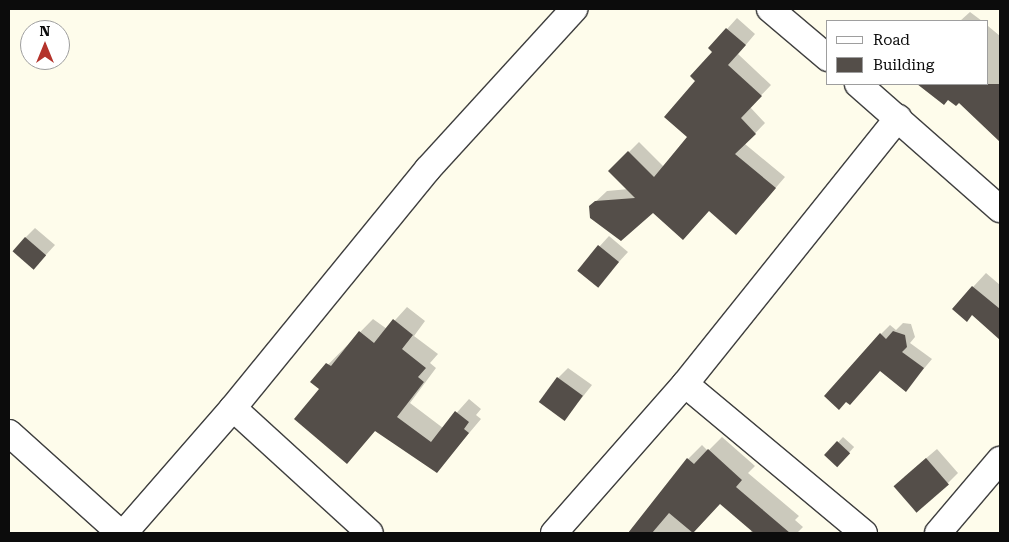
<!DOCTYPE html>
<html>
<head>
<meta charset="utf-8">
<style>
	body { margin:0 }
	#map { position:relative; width:1009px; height:542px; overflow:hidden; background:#fefceb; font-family:"Roboto Serif",serif }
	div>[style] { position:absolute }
	.shadow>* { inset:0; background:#0003; transform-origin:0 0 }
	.building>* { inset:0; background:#544e49; transform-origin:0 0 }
	.roads { filter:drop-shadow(1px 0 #3f3f3f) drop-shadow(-1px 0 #3f3f3f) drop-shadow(0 1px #3f3f3f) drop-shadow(0 -1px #3f3f3f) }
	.minor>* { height:26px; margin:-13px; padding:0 13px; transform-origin:13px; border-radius:13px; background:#fff }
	span { translate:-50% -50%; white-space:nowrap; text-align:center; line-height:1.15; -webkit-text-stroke:5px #fff; paint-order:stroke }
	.frame { position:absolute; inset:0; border:10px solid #0c0c0c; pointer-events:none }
	.legend { position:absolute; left:826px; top:20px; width:162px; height:65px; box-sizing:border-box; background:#fff; border:1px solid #9e9e9e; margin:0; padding:6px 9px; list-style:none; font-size:15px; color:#0c0c0c }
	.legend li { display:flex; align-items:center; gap:10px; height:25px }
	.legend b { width:25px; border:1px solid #9e9e9e }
	.north { position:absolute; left:20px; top:20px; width:50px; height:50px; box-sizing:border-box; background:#fff; border:1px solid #9e9e9e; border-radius:50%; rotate:0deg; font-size:14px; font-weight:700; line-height:20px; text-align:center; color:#0c0c0c }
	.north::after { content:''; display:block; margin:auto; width:18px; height:22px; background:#b4332b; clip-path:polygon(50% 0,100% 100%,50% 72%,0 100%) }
</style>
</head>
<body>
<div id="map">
	<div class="shadow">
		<i style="clip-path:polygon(970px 12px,982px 21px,960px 21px)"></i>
		<i style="clip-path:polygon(737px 18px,755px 34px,738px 54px,771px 85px,750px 107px,765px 123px,745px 144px,785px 177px,736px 234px,709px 210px,590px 207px,607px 191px,629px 189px,610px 171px,639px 142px,664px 167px,689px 137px,697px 81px,714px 52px,710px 48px)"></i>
		<i style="clip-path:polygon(988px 26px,1000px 36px,1000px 140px,959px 102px,927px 90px,932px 84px,988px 84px)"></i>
		<i style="clip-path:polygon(35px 228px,55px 245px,44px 257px,25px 238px)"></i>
		<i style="clip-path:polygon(609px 236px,628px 252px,606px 276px,578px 270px)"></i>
		<i style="clip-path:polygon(986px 273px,1000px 285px,1000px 338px,973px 314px,973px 287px)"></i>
		<i style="clip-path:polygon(407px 307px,425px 321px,414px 336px,438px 354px,430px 363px,436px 368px,410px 403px,443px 428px,469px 399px,481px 409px,476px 415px,481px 419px,437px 471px,376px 430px,347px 462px,321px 389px,312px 381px,373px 319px,387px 329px)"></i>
		<i style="clip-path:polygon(903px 323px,911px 324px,915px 337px,910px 343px,932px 359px,906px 390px,881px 334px,890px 325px,896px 330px)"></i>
		<i style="clip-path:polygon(568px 368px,592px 385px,565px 419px,558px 378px)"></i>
		<i style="clip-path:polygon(722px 437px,755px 466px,748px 473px,799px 516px,795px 520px,803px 527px,797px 533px,750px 533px,752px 530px,720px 503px,693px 533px,635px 533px,632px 530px,688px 459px,702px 445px,708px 451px)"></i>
		<i style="left:843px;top:437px;width:15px;height:25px;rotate:42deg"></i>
		<i style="clip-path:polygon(937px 449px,958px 473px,948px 483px,904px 477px)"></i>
	</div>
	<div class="building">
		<i style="clip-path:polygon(726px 28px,746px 45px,728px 65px,762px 96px,741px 118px,756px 134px,735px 154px,776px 188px,736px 235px,709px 211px,683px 240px,653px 213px,621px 241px,590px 218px,589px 206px,595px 201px,635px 198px,608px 171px,628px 151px,654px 177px,687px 137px,664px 117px,695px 81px,690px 76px,712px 52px,708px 48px)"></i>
		<i style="clip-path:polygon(917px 84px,1000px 84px,1000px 142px,959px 103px,956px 106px,948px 100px,944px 105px)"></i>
		<i style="left:25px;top:237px;width:28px;height:19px;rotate:41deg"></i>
		<i style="left:598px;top:245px;width:27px;height:33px;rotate:39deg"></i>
		<i style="clip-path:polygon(972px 286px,1000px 309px,1000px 340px,972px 315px,967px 322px,952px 309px)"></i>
		<i style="clip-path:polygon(393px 319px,413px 335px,402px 349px,426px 368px,418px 377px,424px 382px,397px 417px,431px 442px,455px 411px,469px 422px,464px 429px,469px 433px,437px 473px,375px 431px,347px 464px,294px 419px,319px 389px,310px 382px,326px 363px,331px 366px,359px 331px,374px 343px)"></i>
		<i style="clip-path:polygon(893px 331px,905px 335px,907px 347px,902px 352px,924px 368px,906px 392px,880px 371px,850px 405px,846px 402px,839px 410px,824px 396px,880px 333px,886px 339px)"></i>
		<i style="left:557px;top:377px;width:32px;height:31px;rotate:36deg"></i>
		<i style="left:837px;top:441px;width:18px;height:19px;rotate:43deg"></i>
		<i style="clip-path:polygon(708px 449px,742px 480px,736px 487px,790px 533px,754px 533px,720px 504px,693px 533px,669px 513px,652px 533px,628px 533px,687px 458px,694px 464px)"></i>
		<i style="left:926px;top:458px;width:35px;height:43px;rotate:49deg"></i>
	</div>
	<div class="roads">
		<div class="minor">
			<i style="left:770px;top:9px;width:76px;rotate:40.2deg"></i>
			<i style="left:858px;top:84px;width:189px;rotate:41.4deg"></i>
			<i style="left:685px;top:384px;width:233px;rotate:39.8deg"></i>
			<i style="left:233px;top:408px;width:185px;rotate:42.4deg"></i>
			<i style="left:9px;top:433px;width:149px;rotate:42deg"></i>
			<i style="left:124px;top:533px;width:166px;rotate:-48.9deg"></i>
			<i style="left:233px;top:408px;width:308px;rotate:-50.8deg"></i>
			<i style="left:428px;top:169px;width:217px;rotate:-47.6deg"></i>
			<i style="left:554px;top:533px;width:198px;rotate:-48.7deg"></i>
			<i style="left:685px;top:384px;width:341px;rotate:-51.3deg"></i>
			<i style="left:938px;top:533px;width:96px;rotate:-49.7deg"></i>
		</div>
	</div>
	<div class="frame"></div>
	<ul class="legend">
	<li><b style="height:6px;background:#fff"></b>Road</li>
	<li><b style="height:14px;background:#544e49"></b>Building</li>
	</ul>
	<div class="north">N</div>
</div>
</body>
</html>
